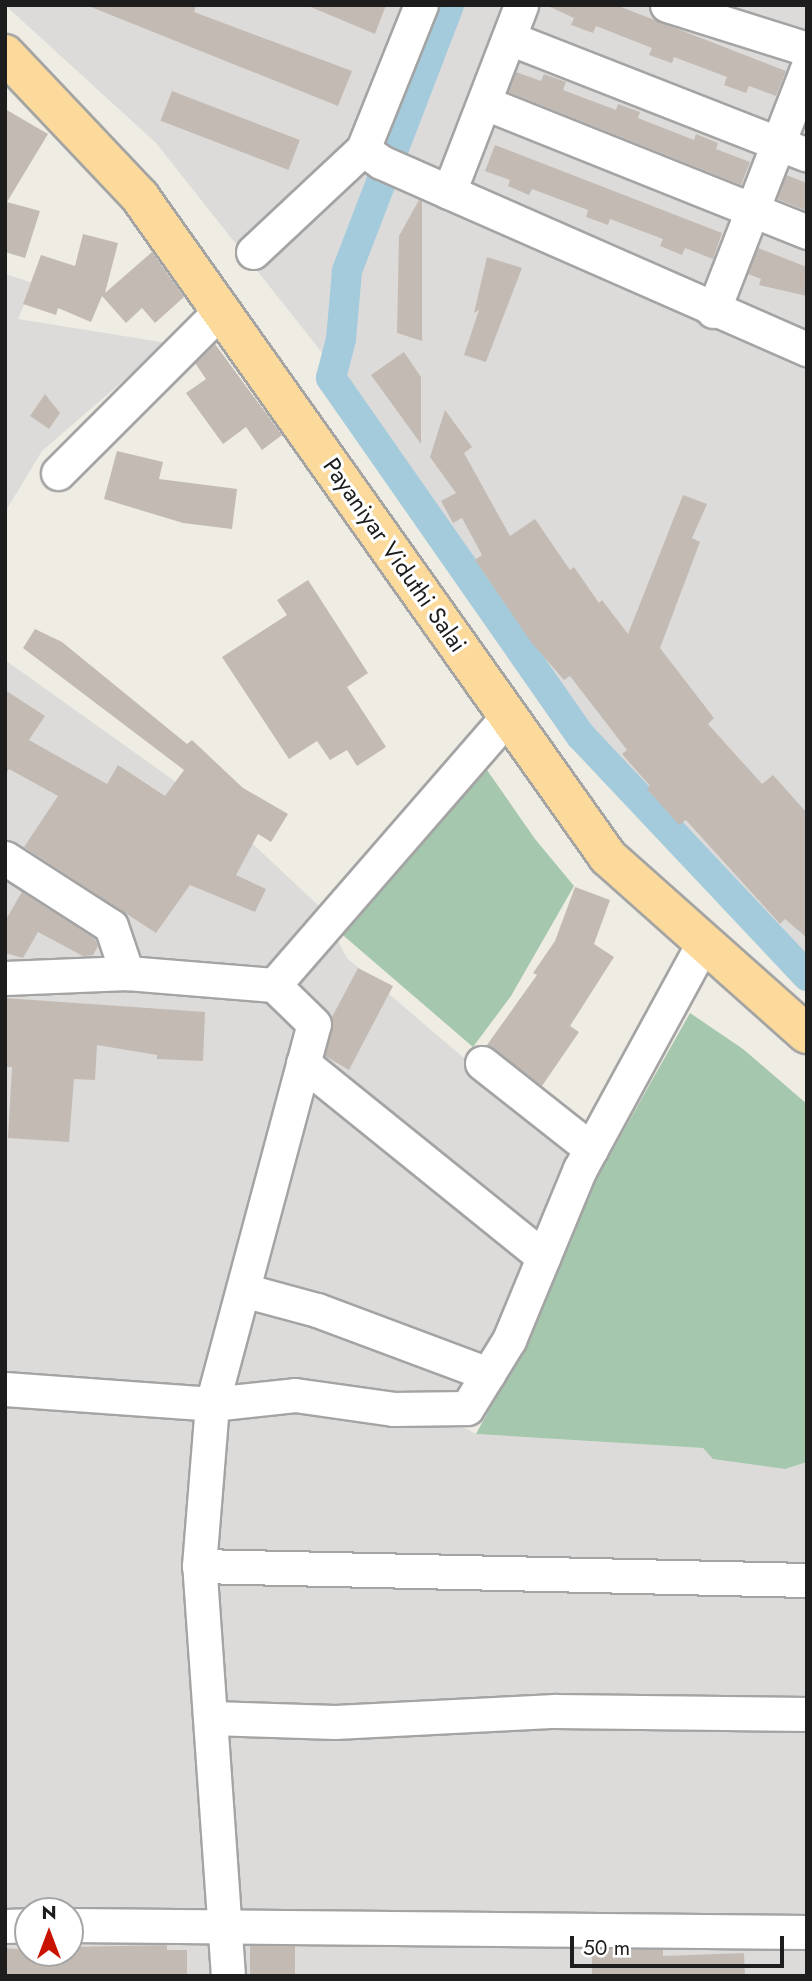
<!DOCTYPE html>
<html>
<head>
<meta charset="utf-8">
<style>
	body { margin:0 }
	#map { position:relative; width:812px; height:1981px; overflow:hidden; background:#efece3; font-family:Jost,sans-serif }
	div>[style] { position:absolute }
	.residential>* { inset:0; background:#dcdbda }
	.cemetery>* { inset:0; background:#a5c7ad }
	.canal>* { height:30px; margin:-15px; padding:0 15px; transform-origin:15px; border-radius:15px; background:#a4cbdc }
	.building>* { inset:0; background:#c3bbb3; transform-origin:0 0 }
	.roads { filter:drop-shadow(2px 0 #a4a4a4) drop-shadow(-2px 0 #a4a4a4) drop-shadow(0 2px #a4a4a4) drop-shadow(0 -2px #a4a4a4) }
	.street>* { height:33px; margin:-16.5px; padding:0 16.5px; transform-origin:16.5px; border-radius:16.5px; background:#fff }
	.primary>* { height:38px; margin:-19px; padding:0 19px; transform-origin:19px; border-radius:19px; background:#fbda9c }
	span { translate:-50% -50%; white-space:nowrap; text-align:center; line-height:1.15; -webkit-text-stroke:6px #fff; paint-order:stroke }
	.street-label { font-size:24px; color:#1d1d1d }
	.frame { position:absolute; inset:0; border:7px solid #1d1d1d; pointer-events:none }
	.north { position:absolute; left:14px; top:1897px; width:70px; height:70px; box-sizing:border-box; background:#fff; border:2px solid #a5a5a5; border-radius:50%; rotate:0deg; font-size:19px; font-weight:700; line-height:28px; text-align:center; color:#1d1d1d }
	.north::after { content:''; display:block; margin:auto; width:24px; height:32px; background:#ca1201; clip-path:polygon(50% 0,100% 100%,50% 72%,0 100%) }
	.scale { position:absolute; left:570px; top:1936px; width:214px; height:32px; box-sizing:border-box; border:4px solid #1d1d1d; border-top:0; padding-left:9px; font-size:21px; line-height:24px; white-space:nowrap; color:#1d1d1d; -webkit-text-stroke:5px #fff; paint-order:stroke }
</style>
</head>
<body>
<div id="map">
	<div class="residential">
		<i style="clip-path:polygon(5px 5px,807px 5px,807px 955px,644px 793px,500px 609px,369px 412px,156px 143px)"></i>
		<i style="clip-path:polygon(5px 274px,33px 283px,18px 319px,167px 343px,42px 451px,5px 512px)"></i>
		<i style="clip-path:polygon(evenodd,5px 660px,183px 787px,255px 846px,320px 907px,347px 958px,577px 1155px,503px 1331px,448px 1418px,476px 1434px,703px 1448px,785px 1469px,807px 1462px,807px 1976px,5px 1976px,5px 660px,28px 1911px,70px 1911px,70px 1953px,28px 1953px,28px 1911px)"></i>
	</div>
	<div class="cemetery">
		<i style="clip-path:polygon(480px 760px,535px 839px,574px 886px,511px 996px,473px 1047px,337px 930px)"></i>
		<i style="clip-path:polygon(690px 1013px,743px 1049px,807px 1104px,807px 1462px,785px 1469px,713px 1459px,703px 1448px,476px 1434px,510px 1371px,568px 1229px)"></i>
	</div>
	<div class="canal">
		<i style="left:449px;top:5px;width:285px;rotate:111deg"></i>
		<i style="left:347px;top:271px;width:68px;rotate:95deg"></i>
		<i style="left:341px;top:339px;width:40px;rotate:104.4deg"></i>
		<i style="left:331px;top:378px;width:437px;rotate:55.1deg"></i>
		<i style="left:581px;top:736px;width:330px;rotate:46.7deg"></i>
	</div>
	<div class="building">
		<i style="clip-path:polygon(86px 5px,196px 5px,194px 12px,352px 71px,338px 106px)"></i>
		<i style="clip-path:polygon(306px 5px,386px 5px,375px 34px)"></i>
		<i style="clip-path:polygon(546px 5px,616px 5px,786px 71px,776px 96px,749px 86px,746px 93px,724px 85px,727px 77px,674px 57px,672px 63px,649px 55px,652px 48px,596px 26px,593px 33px,571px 25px,574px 18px)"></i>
		<i style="clip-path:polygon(516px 72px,541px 81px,544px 74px,566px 82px,563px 90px,616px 110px,618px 104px,640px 112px,638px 118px,694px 140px,696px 134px,718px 143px,716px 149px,750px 162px,741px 185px,508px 92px)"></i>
		<i style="left:172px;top:91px;width:137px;height:32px;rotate:21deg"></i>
		<i style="clip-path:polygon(5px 109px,48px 134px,7px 202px,40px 211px,25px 258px,5px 252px)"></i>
		<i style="clip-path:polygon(495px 145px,722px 233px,713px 259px,685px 248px,682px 255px,660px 246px,663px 239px,610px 219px,608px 225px,586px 217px,588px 210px,532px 189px,529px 195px,508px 186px,510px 180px,485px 171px)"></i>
		<i style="clip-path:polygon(786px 175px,807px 183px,807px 211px,777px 199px)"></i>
		<i style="clip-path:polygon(419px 200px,422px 201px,422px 341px,397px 333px,399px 236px)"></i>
		<i style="clip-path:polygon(83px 234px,118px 243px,105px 293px,152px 252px,184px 297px,155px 323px,142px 308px,126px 323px,102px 296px,91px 322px,58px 308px,56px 315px,23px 304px,41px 255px,75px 266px)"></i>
		<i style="clip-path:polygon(758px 248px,807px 267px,807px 296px,759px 285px,761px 279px,748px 274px)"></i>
		<i style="clip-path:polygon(487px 257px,522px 268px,486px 362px,464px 355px,479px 310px,474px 313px)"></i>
		<i style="clip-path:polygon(215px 344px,282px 435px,262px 450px,246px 427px,223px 444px,186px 393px,206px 379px,195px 363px)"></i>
		<i style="clip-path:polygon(404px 352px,421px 377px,421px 444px,371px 375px)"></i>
		<i style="clip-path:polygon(45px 394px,60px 413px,49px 429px,30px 416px)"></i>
		<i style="clip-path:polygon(445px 410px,472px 447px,464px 453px,510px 536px,535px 519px,570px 570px,574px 567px,599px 603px,602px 600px,628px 634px,683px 495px,707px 504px,692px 538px,700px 542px,660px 648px,714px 718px,708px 724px,762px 784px,773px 775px,807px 813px,807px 938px,785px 919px,780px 924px,686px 820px,679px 825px,647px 789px,650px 786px,622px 754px,627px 750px,570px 676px,564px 680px,531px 642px,475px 560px,482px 555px,462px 518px,453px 523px,441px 501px,456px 493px,430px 457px)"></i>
		<i style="clip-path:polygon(117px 451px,163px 462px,159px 479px,237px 489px,232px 529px,183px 523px,104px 499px)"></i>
		<i style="clip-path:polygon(308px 580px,368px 673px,347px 687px,386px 747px,357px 766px,347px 750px,330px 760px,317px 741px,289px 759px,222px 657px,287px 615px,277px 600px)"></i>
		<i style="clip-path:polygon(35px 629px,62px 642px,187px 744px,192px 740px,243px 788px,288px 814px,271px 842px,258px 834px,236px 875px,266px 889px,255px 912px,190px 885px,156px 933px,24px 847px,58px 796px,9px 769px,5px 775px,5px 690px,45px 716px,29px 740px,107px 784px,118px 765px,165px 796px,184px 770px,23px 648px)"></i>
		<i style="clip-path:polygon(575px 887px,610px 900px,594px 944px,614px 957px,570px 1026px,579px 1032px,542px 1086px,487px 1045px,537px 975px,533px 973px,555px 941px)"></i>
		<i style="clip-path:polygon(22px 892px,95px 939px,98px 946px,93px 955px,83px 956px,38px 932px,23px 958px,5px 953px,5px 921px)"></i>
		<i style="clip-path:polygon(358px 968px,393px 986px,349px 1070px,325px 1056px,332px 1017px)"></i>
		<i style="clip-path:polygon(5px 998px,205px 1012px,203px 1061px,157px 1059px,157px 1055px,97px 1045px,95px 1080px,74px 1079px,69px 1142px,8px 1138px,12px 1067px,5px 1067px)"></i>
		<i style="clip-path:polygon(167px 1945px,167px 1950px,187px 1950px,187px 1976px,5px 1976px,5px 1948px,70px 1953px,70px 1947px)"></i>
		<i style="left:250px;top:1946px;width:45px;height:30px"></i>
		<i style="clip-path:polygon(592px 1949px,663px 1950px,663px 1956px,744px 1953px,745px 1976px,592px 1976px)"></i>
	</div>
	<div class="roads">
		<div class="street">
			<i style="left:667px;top:5px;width:147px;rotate:17.4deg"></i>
			<i style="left:509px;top:38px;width:320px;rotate:21.4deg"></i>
			<i style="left:485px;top:103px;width:347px;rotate:21.8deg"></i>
			<i style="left:363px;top:149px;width:155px;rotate:-68.1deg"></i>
			<i style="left:449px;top:192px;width:391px;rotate:23.7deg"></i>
			<i style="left:253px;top:252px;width:151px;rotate:-43.1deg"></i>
			<i style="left:363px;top:149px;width:22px;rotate:36deg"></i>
			<i style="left:381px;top:162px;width:74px;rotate:23.8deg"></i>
			<i style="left:449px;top:192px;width:200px;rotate:-68.9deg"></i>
			<i style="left:713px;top:311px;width:260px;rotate:-68.8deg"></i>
			<i style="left:58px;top:473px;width:231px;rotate:-45deg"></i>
			<i style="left:5px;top:858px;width:126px;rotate:32.7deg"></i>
			<i style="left:111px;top:926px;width:50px;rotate:71.2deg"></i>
			<i style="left:127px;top:973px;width:147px;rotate:4.7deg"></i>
			<i style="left:5px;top:978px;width:122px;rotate:-2.3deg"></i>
			<i style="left:303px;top:1063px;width:309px;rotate:38.9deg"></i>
			<i style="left:482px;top:1063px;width:139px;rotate:38.3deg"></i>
			<i style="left:243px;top:1290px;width:77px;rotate:15.1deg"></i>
			<i style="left:317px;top:1310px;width:183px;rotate:20.5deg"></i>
			<i style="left:5px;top:1389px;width:208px;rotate:4.1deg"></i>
			<i style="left:212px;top:1404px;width:83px;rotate:-6.2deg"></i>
			<i style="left:295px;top:1395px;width:99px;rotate:8.1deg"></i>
			<i style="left:393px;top:1409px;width:74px;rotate:-0.8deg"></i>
			<i style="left:467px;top:1408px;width:80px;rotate:-58.3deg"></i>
			<i style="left:509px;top:1340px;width:185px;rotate:-67.5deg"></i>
			<i style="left:580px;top:1169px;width:255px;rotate:-61.4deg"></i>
			<i style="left:199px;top:1566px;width:608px;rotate:1.32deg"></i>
			<i style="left:211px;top:1718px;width:124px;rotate:1.8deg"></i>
			<i style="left:335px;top:1722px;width:220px;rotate:-2.9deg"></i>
			<i style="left:555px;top:1711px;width:252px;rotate:0.7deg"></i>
			<i style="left:70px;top:1925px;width:737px;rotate:0.54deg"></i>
			<i style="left:5px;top:1926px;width:23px;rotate:-2deg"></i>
			<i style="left:228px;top:1976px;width:411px;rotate:-94deg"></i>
			<i style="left:199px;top:1566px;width:163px;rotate:-85.4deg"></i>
			<i style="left:212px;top:1404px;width:393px;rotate:-75deg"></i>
			<i style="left:314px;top:1024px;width:56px;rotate:-135.7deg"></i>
			<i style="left:274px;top:985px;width:358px;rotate:-49deg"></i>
		</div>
		<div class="primary">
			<i style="left:5px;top:54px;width:197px;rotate:46.6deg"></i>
			<i style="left:140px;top:197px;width:809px;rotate:54.66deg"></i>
			<i style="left:608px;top:857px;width:266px;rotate:41.7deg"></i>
		</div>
	</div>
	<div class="street-label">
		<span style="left:395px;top:555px;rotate:55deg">Payaniyar Viduthi Salai</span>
	</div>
	<div class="frame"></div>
	<div class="north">N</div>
	<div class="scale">50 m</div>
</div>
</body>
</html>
